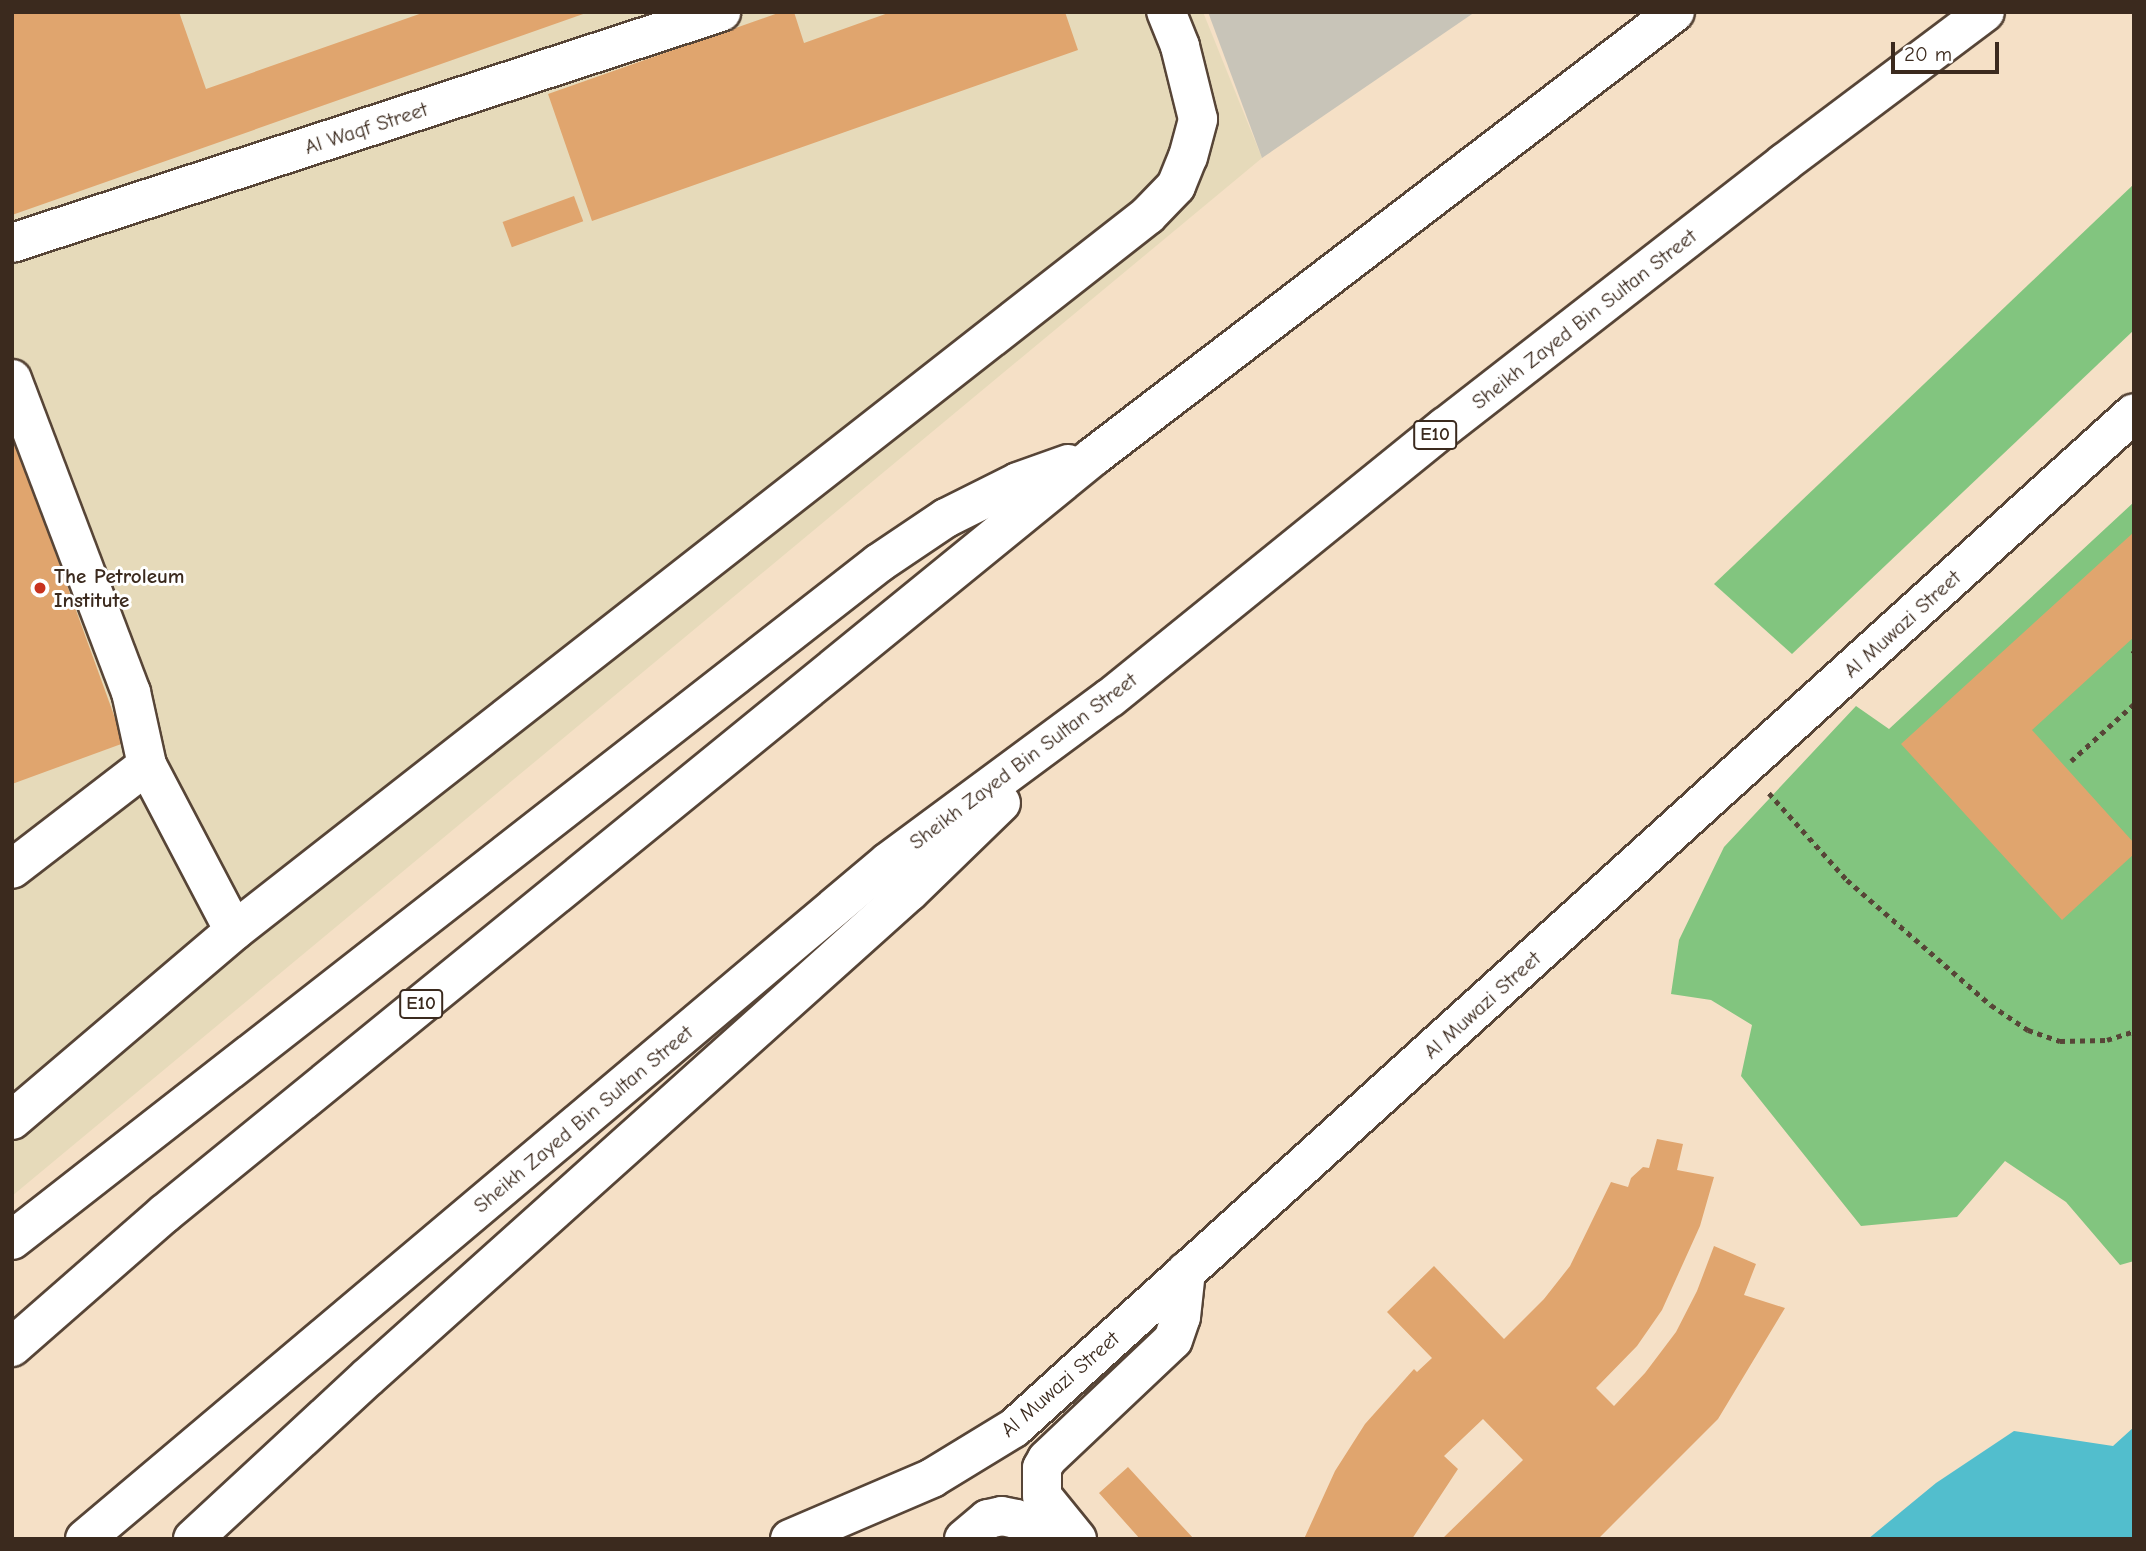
<!DOCTYPE html>
<html>
<head>
<meta charset="utf-8">
<style>
	body { margin:0 }
	#map { position:relative; width:2146px; height:1551px; overflow:hidden; background:#f5e0c6; font-family:"Comic Neue",sans-serif }
	div>[style] { position:absolute }
	.built>* { inset:0; background:#e6daba }
	.industrial>* { inset:0; background:#c8c4b8 }
	.green>* { inset:0; background:#82c57f }
	.water>* { inset:0; background:#52becd }
	.building>* { inset:0; background:#e0a56e; transform-origin:0 0 }
	.path>* { height:4.5px; margin-top:-2.25px; transform-origin:0; background:repeating-linear-gradient(90deg,#574537 0 5px,transparent 0 10px) }
	.roads { filter:drop-shadow(2px 0 #574537) drop-shadow(-2px 0 #574537) drop-shadow(0 2px #574537) drop-shadow(0 -2px #574537) }
	.minor>* { height:38px; margin:-19px; padding:0 19px; transform-origin:19px; border-radius:19px; background:#fff }
	.highway>* { height:38px; margin:-19px; padding:0 19px; transform-origin:19px; border-radius:19px; background:#fff }
	.dots>* { width:19px; height:19px; translate:-50% -50%; box-sizing:border-box; border:4px solid #fff; border-radius:50% }
	span { translate:-50% -50%; white-space:nowrap; text-align:center; line-height:1.15; -webkit-text-stroke:6px #fff; paint-order:stroke }
	.shield-label span { padding:2px 5px; background:#fff; border:2px solid; border-radius:5px; -webkit-text-stroke-width:0 }
	.shield-label { font-size:19px; color:#3b2a1e; font-weight:700 }
	.street-label { font-size:21px; color:#3b2a1e }
	.poi-label { font-size:21px; color:#3b2a1e; font-weight:700 }
	.left { translate:0 -50%; text-align:left }
	.frame { position:absolute; inset:0; border:14px solid #3b2a1e; pointer-events:none }
	.scale { position:absolute; left:1891px; top:42px; width:108px; height:32px; box-sizing:border-box; border:4px solid #3b2a1e; border-top:0; padding-left:9px; font-size:21px; line-height:24px; white-space:nowrap; color:#3b2a1e; -webkit-text-stroke:5px #fff; paint-order:stroke }
</style>
</head>
<body>
<div id="map">
	<div class="built">
		<i style="clip-path:polygon(12px 12px,1203px 12px,1262px 158px,12px 1196px)"></i>
	</div>
	<div class="industrial">
		<i style="clip-path:polygon(1208px 12px,1475px 12px,1262px 158px)"></i>
	</div>
	<div class="green">
		<i style="clip-path:polygon(2134px 184px,2134px 330px,1792px 654px,1714px 584px)"></i>
		<i style="clip-path:polygon(2134px 502px,2134px 1261px,2120px 1265px,2066px 1202px,2005px 1161px,1957px 1217px,1861px 1226px,1741px 1076px,1752px 1025px,1711px 1000px,1671px 994px,1679px 940px,1724px 847px,1856px 706px,1889px 729px)"></i>
	</div>
	<div class="water">
		<i style="clip-path:polygon(2134px 1427px,2134px 1539px,1868px 1539px,1936px 1483px,2014px 1431px,2113px 1446px)"></i>
	</div>
	<div class="building">
		<i style="clip-path:polygon(12px 12px,179px 12px,206px 89px,425px 12px,586px 13px,12px 215px)"></i>
		<i style="clip-path:polygon(781px 12px,794px 12px,804px 43px,891px 12px,1065px 12px,1078px 50px,592px 221px,548px 94px)"></i>
		<i style="left:574px;top:196px;width:27px;height:76px;rotate:70deg"></i>
		<i style="clip-path:polygon(12px 433px,124px 743px,12px 784px)"></i>
		<i style="clip-path:polygon(2134px 532px,2134px 637px,2032px 730px,2134px 843px,2134px 854px,2062px 920px,1901px 744px)"></i>
		<i style="clip-path:polygon(1657px 1139px,1683px 1144px,1677px 1170px,1714px 1177px,1700px 1226px,1662px 1310px,1637px 1346px,1596px 1388px,1614px 1406px,1645px 1373px,1676px 1332px,1697px 1291px,1714px 1246px,1756px 1264px,1744px 1295px,1785px 1308px,1718px 1419px,1598px 1539px,1442px 1539px,1523px 1460px,1483px 1419px,1444px 1456px,1458px 1469px,1412px 1539px,1304px 1539px,1335px 1471px,1365px 1424px,1414px 1369px,1417px 1372px,1432px 1358px,1387px 1312px,1434px 1266px,1504px 1339px,1544px 1299px,1570px 1266px,1611px 1182px,1628px 1187px,1631px 1178px,1643px 1167px,1649px 1168px)"></i>
		<i style="clip-path:polygon(1128px 1467px,1181px 1525px,1194px 1539px,1140px 1539px,1099px 1493px)"></i>
	</div>
	<div class="path">
		<i style="left:2132px;top:650px;width:2px;rotate:27deg"></i>
		<i style="left:2071px;top:761px;width:85px;rotate:-42.1deg"></i>
		<i style="left:1769px;top:793px;width:117px;rotate:48.1deg"></i>
		<i style="left:1847px;top:880px;width:191px;rotate:41deg"></i>
		<i style="left:1991px;top:1005px;width:45px;rotate:34deg"></i>
		<i style="left:2028px;top:1030px;width:34px;rotate:19deg"></i>
		<i style="left:2060px;top:1041px;width:47px;rotate:-1.2deg"></i>
		<i style="left:2107px;top:1040px;width:28px;rotate:-18deg"></i>
	</div>
	<div class="roads">
		<div class="minor">
			<i style="left:12px;top:243px;width:746px;rotate:-18.05deg"></i>
			<i style="left:12px;top:379px;width:335px;rotate:69.2deg"></i>
			<i style="left:131px;top:692px;width:75px;rotate:77.6deg"></i>
			<i style="left:147px;top:765px;width:170px;rotate:142.4deg"></i>
			<i style="left:147px;top:765px;width:187px;rotate:62.3deg"></i>
			<i style="left:12px;top:1120px;width:292px;rotate:-40.4deg"></i>
			<i style="left:234px;top:931px;width:1161px;rotate:-38.07deg"></i>
			<i style="left:1148px;top:215px;width:40px;rotate:-46deg"></i>
			<i style="left:1176px;top:186px;width:31px;rotate:-68deg"></i>
			<i style="left:1188px;top:157px;width:39px;rotate:-75deg"></i>
			<i style="left:1198px;top:119px;width:75px;rotate:-103.9deg"></i>
			<i style="left:1180px;top:46px;width:37px;rotate:-112deg"></i>
			<i style="left:790px;top:1539px;width:155px;rotate:-23.2deg"></i>
			<i style="left:932px;top:1478px;width:96px;rotate:-31.4deg"></i>
			<i style="left:1014px;top:1428px;width:1511px;rotate:-42.18deg"></i>
			<i style="left:964px;top:1539px;width:31px;rotate:-40deg"></i>
			<i style="left:988px;top:1519px;width:14px;rotate:-12deg"></i>
			<i style="left:1002px;top:1516px;width:14px;rotate:12deg"></i>
			<i style="left:1016px;top:1519px;width:15px;rotate:28deg"></i>
			<i style="left:1029px;top:1526px;width:18px;rotate:45deg"></i>
			<i style="left:1077px;top:1539px;width:55px;rotate:-129.1deg"></i>
			<i style="left:1042px;top:1496px;width:28px;rotate:-90deg"></i>
			<i style="left:1042px;top:1468px;width:10px;rotate:-61deg"></i>
			<i style="left:1047px;top:1459px;width:173px;rotate:-43.4deg"></i>
			<i style="left:1173px;top:1340px;width:24px;rotate:-71deg"></i>
			<i style="left:1181px;top:1317px;width:46px;rotate:-83.8deg"></i>
		</div>
		<div class="highway">
			<i style="left:12px;top:1240px;width:1100px;rotate:-37.98deg"></i>
			<i style="left:879px;top:563px;width:81px;rotate:-33.9deg"></i>
			<i style="left:946px;top:518px;width:80px;rotate:-26.6deg"></i>
			<i style="left:1018px;top:482px;width:53px;rotate:-19.8deg"></i>
			<i style="left:12px;top:1347px;width:202px;rotate:-41.2deg"></i>
			<i style="left:164px;top:1214px;width:1200px;rotate:-39.18deg"></i>
			<i style="left:1094px;top:456px;width:731px;rotate:-37.39deg"></i>
			<i style="left:85px;top:1539px;width:1050px;rotate:-40.13deg"></i>
			<i style="left:888px;top:862px;width:276px;rotate:-36.5deg"></i>
			<i style="left:1110px;top:698px;width:431px;rotate:-39deg"></i>
			<i style="left:1445px;top:427px;width:430px;rotate:-37.9deg"></i>
			<i style="left:1784px;top:163px;width:251px;rotate:-36.9deg"></i>
			<i style="left:193px;top:1539px;width:238px;rotate:-42.8deg"></i>
			<i style="left:368px;top:1377px;width:727px;rotate:-41.88deg"></i>
			<i style="left:909px;top:892px;width:128px;rotate:-44.1deg"></i>
		</div>
	</div>
	<div class="dots">
		<i style="left:40px;top:588px;background:#c8321e"></i>
	</div>
	<div class="shield-label">
		<span style="left:1435px;top:435px">E10</span>
		<span style="left:421px;top:1004px">E10</span>
	</div>
	<div class="street-label">
		<span style="left:366px;top:128px;rotate:-18deg">Al Waqf Street</span>
		<span style="left:1584px;top:319px;rotate:-38deg">Sheikh Zayed Bin Sultan Street</span>
		<span style="left:1902px;top:624px;rotate:-42deg">Al Muwazi Street</span>
		<span style="left:1023px;top:761px;rotate:-37deg">Sheikh Zayed Bin Sultan Street</span>
		<span style="left:1482px;top:1005px;rotate:-42deg">Al Muwazi Street</span>
		<span style="left:583px;top:1119px;rotate:-40deg">Sheikh Zayed Bin Sultan Street</span>
		<span style="left:1060px;top:1384px;rotate:-41deg">Al Muwazi Street</span>
	</div>
	<div class="poi-label">
		<span class="left" style="left:54px;top:588px">The Petroleum<br>Institute</span>
	</div>
	<div class="frame"></div>
	<div class="scale">20 m</div>
</div>
</body>
</html>
